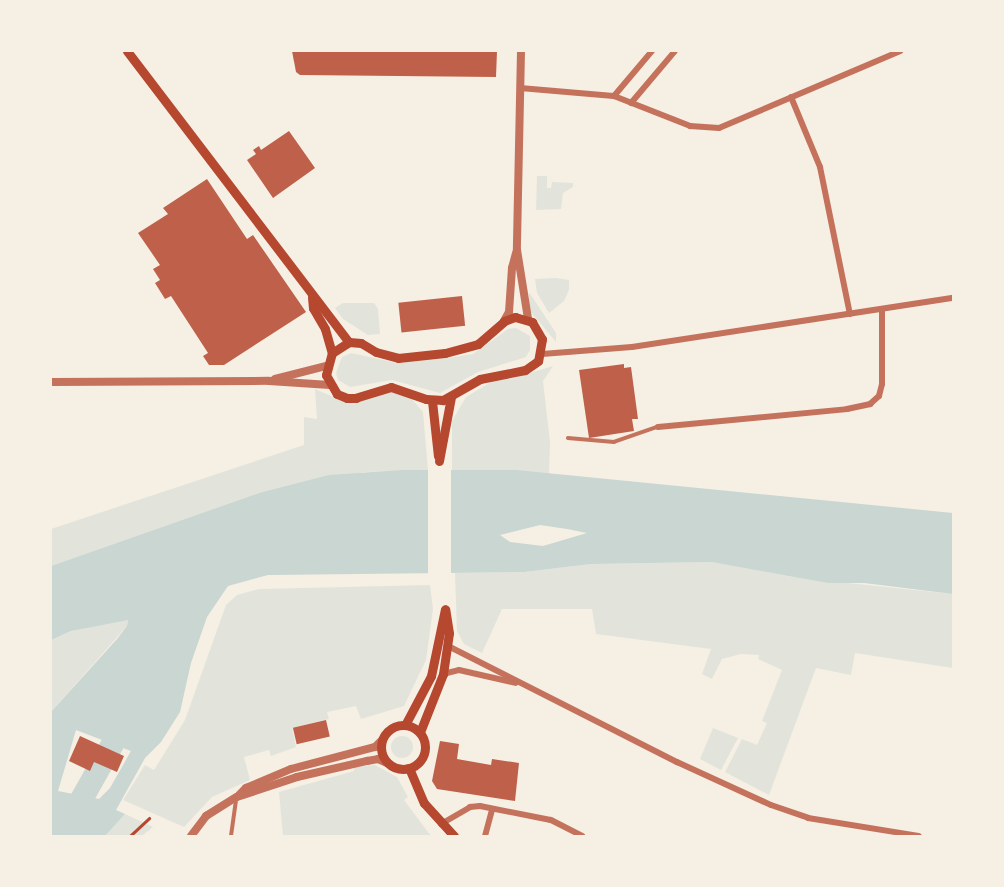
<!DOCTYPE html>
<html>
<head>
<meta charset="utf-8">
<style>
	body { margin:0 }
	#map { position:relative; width:1004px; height:887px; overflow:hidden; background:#f6efe4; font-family:"Public Sans",sans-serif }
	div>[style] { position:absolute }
	.green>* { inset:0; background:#e2e4dc }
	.round { border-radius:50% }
	.water>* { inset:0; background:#c9d6d2 }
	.pier>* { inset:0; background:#f6efe4; transform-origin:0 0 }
	.river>* { height:23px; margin:-11.5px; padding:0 11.5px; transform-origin:11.5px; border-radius:11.5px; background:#c9d6d2 }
	.building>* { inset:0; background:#bf614a; transform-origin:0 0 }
	.path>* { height:2.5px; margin:-1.25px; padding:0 1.25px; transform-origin:1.25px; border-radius:1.25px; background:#b5482f }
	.service>* { height:3.5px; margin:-1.75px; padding:0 1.75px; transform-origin:1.75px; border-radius:1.75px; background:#c5725c }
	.minor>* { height:6px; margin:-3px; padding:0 3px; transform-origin:3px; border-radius:3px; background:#c5725c }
	.tertiary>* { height:8px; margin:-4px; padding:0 4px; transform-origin:4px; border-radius:4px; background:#c5725c }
	.secondary>* { height:9px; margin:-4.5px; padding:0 4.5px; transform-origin:4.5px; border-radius:4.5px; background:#b5482f }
	.secondary>.ring { margin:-4.5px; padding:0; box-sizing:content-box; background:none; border:9px solid #b5482f; border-radius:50% }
	span { translate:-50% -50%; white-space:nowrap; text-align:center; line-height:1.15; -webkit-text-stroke:7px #f6efe4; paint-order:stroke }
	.frame { position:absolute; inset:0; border:52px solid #f6efe4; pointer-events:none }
</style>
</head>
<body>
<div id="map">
	<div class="green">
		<i style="clip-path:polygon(537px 176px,547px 176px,547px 188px,551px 188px,552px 182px,573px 183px,573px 187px,563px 193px,561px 209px,536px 210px)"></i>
		<i style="clip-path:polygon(556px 278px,569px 280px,569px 290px,564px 301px,549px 313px,537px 293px,535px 279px)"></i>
		<i style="clip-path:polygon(529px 292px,556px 333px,556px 342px,529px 310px)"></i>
		<i style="clip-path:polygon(343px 303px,374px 303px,378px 309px,380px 334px,368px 335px,343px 319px,335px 308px)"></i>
		<i style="clip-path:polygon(516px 328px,530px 336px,530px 350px,526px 357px,478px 372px,440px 393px,392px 380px,350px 387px,338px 380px,336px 373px,342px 357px,351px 353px,397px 363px,447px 358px,473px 354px,508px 329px)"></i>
		<i style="clip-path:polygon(553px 366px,543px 381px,550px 442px,549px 474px,452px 470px,452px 421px,466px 397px,491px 382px,489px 380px,520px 376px)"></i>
		<i style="clip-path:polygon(315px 389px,345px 402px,362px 401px,384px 392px,396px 391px,410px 397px,423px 412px,428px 470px,364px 472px,259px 493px,51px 566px,51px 529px,304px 445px,304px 417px,317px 419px)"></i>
		<i style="clip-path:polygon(713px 562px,848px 583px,953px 594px,953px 668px,855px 653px,851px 675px,816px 668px,769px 795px,725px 772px,742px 739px,757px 745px,767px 723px,762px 721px,782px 670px,758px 659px,759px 655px,741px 654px,722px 659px,712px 679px,702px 674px,711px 649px,596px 634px,592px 609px,502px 609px,482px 653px,464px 644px,457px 631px,455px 573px,524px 572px,591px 564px)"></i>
		<i style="clip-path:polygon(430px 585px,433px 609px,426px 660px,404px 706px,361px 719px,356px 706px,327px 712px,329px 719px,292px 728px,296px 747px,271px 756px,269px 750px,244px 757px,250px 780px,212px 797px,184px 827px,123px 800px,145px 765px,154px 770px,185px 720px,226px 605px,237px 595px,259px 589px)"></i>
		<i style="clip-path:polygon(123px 619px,128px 620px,127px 626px,51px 712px,51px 640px,71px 631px)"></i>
		<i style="clip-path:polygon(713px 728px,738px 738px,721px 770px,700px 759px)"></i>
		<i class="round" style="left:391px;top:736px;width:22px;height:22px"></i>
		<i style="clip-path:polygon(375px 765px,397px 777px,408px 797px,404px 800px,431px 836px,283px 836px,279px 792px,354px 771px,354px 767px)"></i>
		<i style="clip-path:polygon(125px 814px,153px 827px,142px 836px,105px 836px)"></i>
	</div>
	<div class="water">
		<i style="clip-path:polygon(evenodd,402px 470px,516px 470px,953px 513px,953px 594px,864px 583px,828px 583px,712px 562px,591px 564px,524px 572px,268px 575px,228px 586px,207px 617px,191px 663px,180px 712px,161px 742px,145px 758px,116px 810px,125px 814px,105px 836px,51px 836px,51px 712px,117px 639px,127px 626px,128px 620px,71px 631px,51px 640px,51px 566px,259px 493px,329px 475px,402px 470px,540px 525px,567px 529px,587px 533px,543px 546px,510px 542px,500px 535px,540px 525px,402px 470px,76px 730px,131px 751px,110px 788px,99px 799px,58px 791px,76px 730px)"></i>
	</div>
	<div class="pier">
		<i style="left:428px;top:467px;width:23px;height:110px"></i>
	</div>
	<div class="river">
		<i style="left:60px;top:836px;width:137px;rotate:-60.6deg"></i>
	</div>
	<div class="building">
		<i style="clip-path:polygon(292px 51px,497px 51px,496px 77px,300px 75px,296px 72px)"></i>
		<i style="clip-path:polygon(289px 131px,315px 168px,273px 198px,247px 160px,256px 154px,253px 150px,259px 146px,261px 150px)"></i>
		<i style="clip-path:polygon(207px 179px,247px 239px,253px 235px,306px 312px,224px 365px,209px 365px,203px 356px,208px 353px,171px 296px,165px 299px,155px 283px,160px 280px,153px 269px,160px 265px,138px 233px,168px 214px,163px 208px)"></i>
		<i style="left:462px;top:296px;width:30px;height:64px;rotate:84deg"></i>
		<i style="clip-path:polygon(624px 364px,624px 368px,631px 367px,638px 419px,632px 419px,634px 431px,589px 438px,579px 370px)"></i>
		<i style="left:326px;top:720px;width:17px;height:34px;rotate:77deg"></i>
		<i style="clip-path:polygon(80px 736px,124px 756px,117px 772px,94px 762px,90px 771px,69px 761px)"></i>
		<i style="clip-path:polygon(440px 741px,459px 744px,457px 759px,491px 765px,492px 759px,519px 763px,515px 801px,437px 789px,432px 781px)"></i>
	</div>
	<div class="path">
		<i style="left:130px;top:836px;width:26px;rotate:-43deg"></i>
	</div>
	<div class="service">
		<i style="left:568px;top:438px;width:46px;rotate:5deg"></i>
		<i style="left:614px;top:442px;width:46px;rotate:-19.2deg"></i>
		<i style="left:231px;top:836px;width:36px;rotate:-82deg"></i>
	</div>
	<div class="minor">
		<i style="left:520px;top:88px;width:94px;rotate:4.9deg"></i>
		<i style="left:614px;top:96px;width:82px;rotate:21.5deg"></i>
		<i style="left:690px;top:126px;width:29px;rotate:4deg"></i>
		<i style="left:719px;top:128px;width:197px;rotate:-23deg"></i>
		<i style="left:614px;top:96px;width:59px;rotate:-49.8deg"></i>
		<i style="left:791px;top:97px;width:76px;rotate:67.5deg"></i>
		<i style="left:820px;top:167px;width:150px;rotate:78.5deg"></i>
		<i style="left:631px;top:103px;width:68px;rotate:-49.8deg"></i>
		<i style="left:542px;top:354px;width:90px;rotate:-4.4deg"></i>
		<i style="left:632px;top:347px;width:325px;rotate:-8.7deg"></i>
		<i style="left:658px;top:427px;width:190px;rotate:-5.4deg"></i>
		<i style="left:847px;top:409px;width:24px;rotate:-12deg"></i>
		<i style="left:870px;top:404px;width:12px;rotate:-42deg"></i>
		<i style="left:879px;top:396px;width:12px;rotate:-76deg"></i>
		<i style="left:882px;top:384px;width:75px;rotate:-90deg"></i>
		<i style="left:448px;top:646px;width:257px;rotate:26.9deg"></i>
		<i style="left:677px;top:762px;width:103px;rotate:24.6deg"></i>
		<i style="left:771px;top:805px;width:39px;rotate:19deg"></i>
		<i style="left:808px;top:818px;width:112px;rotate:9.2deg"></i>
		<i style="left:443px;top:674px;width:16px;rotate:-14deg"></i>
		<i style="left:459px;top:670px;width:58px;rotate:12.8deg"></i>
		<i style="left:441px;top:824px;width:34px;rotate:-30deg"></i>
		<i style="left:470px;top:807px;width:10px;rotate:-6deg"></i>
		<i style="left:480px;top:806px;width:72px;rotate:11.2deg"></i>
		<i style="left:551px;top:820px;width:35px;rotate:27deg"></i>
		<i style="left:485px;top:836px;width:28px;rotate:-75deg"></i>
	</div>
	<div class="tertiary">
		<i style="left:521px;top:51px;width:199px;rotate:91.2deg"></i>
		<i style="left:517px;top:250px;width:70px;rotate:80.9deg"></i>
		<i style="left:504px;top:321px;width:10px;rotate:-61deg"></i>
		<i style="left:509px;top:312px;width:44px;rotate:-86.1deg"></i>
		<i style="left:512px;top:268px;width:16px;rotate:-75deg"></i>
		<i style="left:275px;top:379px;width:53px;rotate:-14.3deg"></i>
		<i style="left:51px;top:382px;width:218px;rotate:-0.3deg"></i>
		<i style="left:269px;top:381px;width:61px;rotate:3.8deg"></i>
		<i style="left:239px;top:795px;width:10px;rotate:-45deg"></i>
		<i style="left:246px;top:788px;width:49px;rotate:-22.9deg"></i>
		<i style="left:291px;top:769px;width:87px;rotate:-14.7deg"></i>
		<i style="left:375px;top:747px;width:8px;rotate:-45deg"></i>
		<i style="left:191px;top:836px;width:25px;rotate:-53deg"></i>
		<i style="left:206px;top:816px;width:36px;rotate:-32deg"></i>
		<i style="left:237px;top:797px;width:63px;rotate:-18.4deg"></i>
		<i style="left:297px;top:777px;width:72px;rotate:-12.9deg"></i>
		<i style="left:367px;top:761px;width:11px;rotate:-10deg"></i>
		<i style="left:378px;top:759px;width:12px;rotate:24deg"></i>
	</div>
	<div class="secondary">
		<i style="left:127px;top:51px;width:366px;rotate:52.7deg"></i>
		<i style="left:312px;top:297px;width:11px;rotate:85deg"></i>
		<i style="left:313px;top:308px;width:24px;rotate:60deg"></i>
		<i style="left:325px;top:329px;width:25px;rotate:74deg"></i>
		<i style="left:515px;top:317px;width:18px;rotate:16deg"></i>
		<i style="left:532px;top:322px;width:20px;rotate:60deg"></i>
		<i style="left:542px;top:339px;width:22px;rotate:100deg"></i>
		<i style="left:538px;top:361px;width:16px;rotate:145deg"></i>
		<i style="left:525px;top:370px;width:46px;rotate:168.7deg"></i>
		<i style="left:480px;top:379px;width:43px;rotate:150.4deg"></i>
		<i style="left:443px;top:400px;width:17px;rotate:-177deg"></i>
		<i style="left:426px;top:399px;width:37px;rotate:-161deg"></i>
		<i style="left:391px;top:387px;width:37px;rotate:163deg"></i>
		<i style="left:356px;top:398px;width:9px;rotate:180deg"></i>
		<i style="left:347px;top:398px;width:11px;rotate:-158deg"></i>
		<i style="left:337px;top:394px;width:22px;rotate:-120deg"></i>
		<i style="left:326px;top:375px;width:23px;rotate:-75deg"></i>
		<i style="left:332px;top:353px;width:20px;rotate:-33deg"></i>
		<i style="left:349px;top:342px;width:12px;rotate:5deg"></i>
		<i style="left:361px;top:343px;width:17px;rotate:31deg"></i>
		<i style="left:376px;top:352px;width:23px;rotate:15deg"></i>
		<i style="left:398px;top:358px;width:47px;rotate:-6.1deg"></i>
		<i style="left:445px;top:353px;width:34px;rotate:-15deg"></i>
		<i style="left:478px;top:344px;width:35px;rotate:-41deg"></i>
		<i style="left:504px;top:321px;width:12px;rotate:-20deg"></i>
		<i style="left:432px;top:401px;width:55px;rotate:83.8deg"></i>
		<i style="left:439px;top:461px;width:65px;rotate:-79.4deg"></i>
		<i class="ring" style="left:381px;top:725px;width:35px;height:35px"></i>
		<i style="left:405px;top:725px;width:55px;rotate:-62deg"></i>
		<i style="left:431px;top:676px;width:68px;rotate:-78.2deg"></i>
		<i style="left:420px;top:732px;width:62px;rotate:-68.4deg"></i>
		<i style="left:443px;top:674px;width:41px;rotate:-81.7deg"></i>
		<i style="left:449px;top:633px;width:24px;rotate:-99deg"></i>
		<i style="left:409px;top:768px;width:38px;rotate:67deg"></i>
		<i style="left:424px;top:803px;width:45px;rotate:47.7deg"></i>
	</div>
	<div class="frame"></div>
</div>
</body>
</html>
